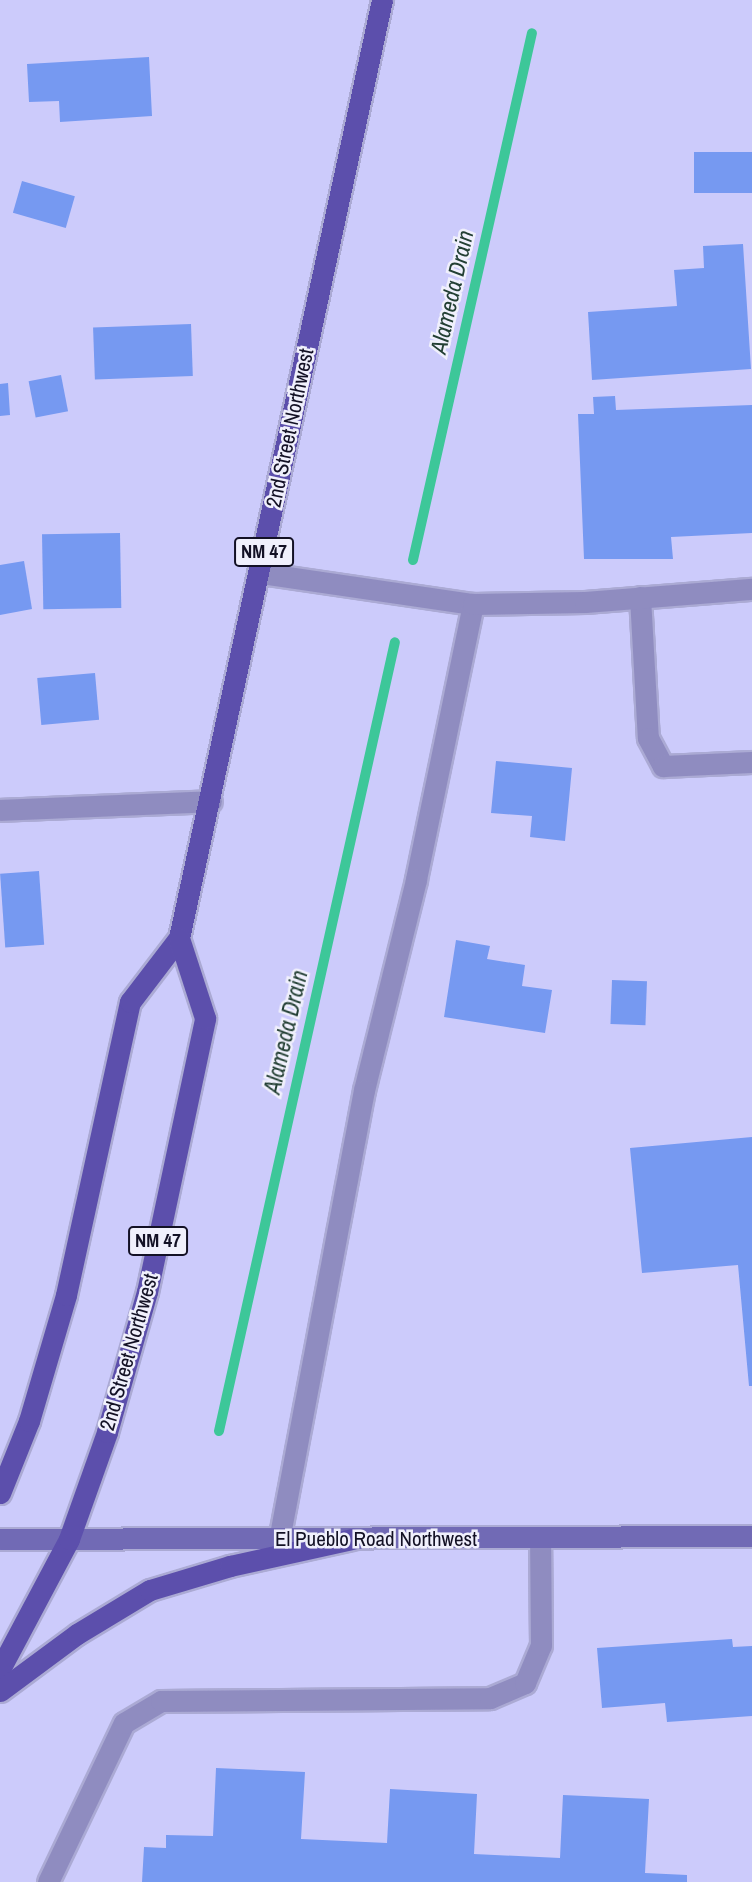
<!DOCTYPE html>
<html>
<head>
<meta charset="utf-8">
<style>
	body { margin:0 }
	#map { position:relative; width:752px; height:1882px; overflow:hidden; background:#cccbfb; font-family:"Archivo Narrow",sans-serif }
	div>[style] { position:absolute }
	.stream>* { height:10px; margin:-5px; padding:0 5px; transform-origin:5px; border-radius:5px; background:#3dc799 }
	.building>* { inset:0; background:#7699f1; transform-origin:0 0 }
	.roads { filter:drop-shadow(2px 0 #abaad4) drop-shadow(-2px 0 #abaad4) drop-shadow(0 2px #abaad4) drop-shadow(0 -2px #abaad4) }
	.lane>* { height:21px; margin:-10.5px; padding:0 10.5px; transform-origin:10.5px; border-radius:10.5px; background:#8f8cc0 }
	.street>* { height:21px; margin:-10.5px; padding:0 10.5px; transform-origin:10.5px; border-radius:10.5px; background:#8f8cc0 }
	.secondary>* { height:21px; margin:-10.5px; padding:0 10.5px; transform-origin:10.5px; border-radius:10.5px; background:#716ab5 }
	.primary>* { height:21px; margin:-10.5px; padding:0 10.5px; transform-origin:10.5px; border-radius:10.5px; background:#5c4fac }
	span { translate:-50% -50%; white-space:nowrap; text-align:center; line-height:1.15; -webkit-text-stroke:5px #f0f0fc; paint-order:stroke }
	.shield-label span { padding:2px 5px; background:#f0f0fc; border:2px solid; border-radius:5px; -webkit-text-stroke-width:0 }
	.shield-label { font-size:19px; color:#131125; font-weight:700 }
	.street-label { font-size:21px; color:#131125 }
	.water-label { font-size:23px; color:#233f34; font-style:italic }
</style>
</head>
<body>
<div id="map">
	<div class="stream">
		<i style="left:413px;top:560px;width:540px;rotate:-77.28deg"></i>
		<i style="left:219px;top:1431px;width:808px;rotate:-77.43deg"></i>
	</div>
	<div class="building">
		<i style="clip-path:polygon(149px 57px,152px 116px,60px 122px,59px 101px,29px 102px,27px 64px)"></i>
		<i style="left:694px;top:152px;width:58px;height:41px"></i>
		<i style="left:22px;top:181px;width:55px;height:33px;rotate:16deg"></i>
		<i style="clip-path:polygon(743px 244px,751px 369px,592px 380px,588px 312px,677px 306px,674px 270px,704px 268px,703px 246px)"></i>
		<i style="left:191px;top:324px;width:52px;height:98px;rotate:88deg"></i>
		<i style="left:61px;top:375px;width:37px;height:33px;rotate:79deg"></i>
		<i style="clip-path:polygon(8px 383px,10px 415px,0 416px,0 384px)"></i>
		<i style="clip-path:polygon(615px 396px,616px 410px,752px 405px,752px 533px,671px 537px,673px 559px,584px 559px,578px 414px,594px 414px,593px 397px)"></i>
		<i style="left:120px;top:533px;width:75px;height:78px;rotate:89deg"></i>
		<i style="clip-path:polygon(24px 561px,32px 609px,0 615px,0 565px)"></i>
		<i style="left:95px;top:673px;width:47px;height:58px;rotate:85deg"></i>
		<i style="clip-path:polygon(496px 761px,572px 768px,565px 841px,530px 837px,532px 816px,491px 813px)"></i>
		<i style="left:39px;top:871px;width:74px;height:39px;rotate:86deg"></i>
		<i style="clip-path:polygon(456px 940px,490px 946px,487px 959px,525px 965px,522px 986px,552px 990px,545px 1033px,444px 1017px)"></i>
		<i style="left:612px;top:980px;width:35px;height:44px;rotate:2deg"></i>
		<i style="clip-path:polygon(752px 1137px,752px 1386px,749px 1386px,738px 1265px,642px 1273px,630px 1148px)"></i>
		<i style="clip-path:polygon(732px 1639px,733px 1647px,752px 1646px,752px 1716px,667px 1722px,665px 1703px,602px 1708px,597px 1648px)"></i>
		<i style="clip-path:polygon(216px 1768px,305px 1772px,301px 1839px,387px 1843px,390px 1789px,477px 1794px,474px 1854px,560px 1858px,563px 1795px,649px 1799px,645px 1873px,687px 1875px,687px 1882px,142px 1882px,144px 1847px,166px 1848px,166px 1835px,213px 1836px)"></i>
	</div>
	<div class="roads">
		<div class="lane">
			<i style="left:260px;top:573px;width:215px;rotate:8.3deg"></i>
			<i style="left:473px;top:604px;width:282px;rotate:101.7deg"></i>
			<i style="left:416px;top:880px;width:216px;rotate:103.9deg"></i>
			<i style="left:364px;top:1090px;width:457px;rotate:100.7deg"></i>
			<i style="left:640px;top:597px;width:141px;rotate:86.8deg"></i>
			<i style="left:648px;top:738px;width:32px;rotate:62deg"></i>
			<i style="left:663px;top:766px;width:89px;rotate:-2.6deg"></i>
			<i style="left:473px;top:604px;width:112px;rotate:-1deg"></i>
			<i style="left:585px;top:602px;width:168px;rotate:-4.5deg"></i>
			<i style="left:48px;top:1882px;width:176px;rotate:-64.5deg"></i>
			<i style="left:124px;top:1723px;width:43px;rotate:-30.7deg"></i>
			<i style="left:161px;top:1701px;width:329px;rotate:-0.5deg"></i>
			<i style="left:490px;top:1698px;width:38px;rotate:-23deg"></i>
			<i style="left:525px;top:1683px;width:41px;rotate:-67.2deg"></i>
			<i style="left:541px;top:1645px;width:108px;rotate:-90.5deg"></i>
		</div>
		<div class="street">
			<i style="left:0;top:810px;width:211px;rotate:-2.4deg"></i>
		</div>
		<div class="secondary">
			<i style="left:0;top:1539px;width:752px;rotate:-0.23deg"></i>
		</div>
		<div class="primary">
			<i style="left:0;top:1493px;width:78px;rotate:-68.1deg"></i>
			<i style="left:29px;top:1421px;width:131px;rotate:-73.6deg"></i>
			<i style="left:66px;top:1295px;width:300px;rotate:-77.7deg"></i>
			<i style="left:130px;top:1002px;width:81px;rotate:-52.6deg"></i>
			<i style="left:179px;top:938px;width:960px;rotate:-77.79deg"></i>
			<i style="left:0;top:1669px;width:147px;rotate:-62deg"></i>
			<i style="left:69px;top:1539px;width:114px;rotate:-70.4deg"></i>
			<i style="left:107px;top:1432px;width:146px;rotate:-74.1deg"></i>
			<i style="left:147px;top:1292px;width:280px;rotate:-78deg"></i>
			<i style="left:205px;top:1018px;width:84px;rotate:-108deg"></i>
			<i style="left:0;top:1691px;width:96px;rotate:-36.5deg"></i>
			<i style="left:77px;top:1634px;width:85px;rotate:-31.1deg"></i>
			<i style="left:150px;top:1590px;width:84px;rotate:-16.7deg"></i>
			<i style="left:230px;top:1566px;width:125px;rotate:-12.5deg"></i>
		</div>
	</div>
	<div class="shield-label">
		<span style="left:264px;top:552px">NM 47</span>
		<span style="left:158px;top:1241px">NM 47</span>
	</div>
	<div class="street-label">
		<span style="left:290px;top:428px;rotate:-78deg">2nd Street Northwest</span>
		<span style="left:129px;top:1352px;rotate:-74deg">2nd Street Northwest</span>
		<span style="left:376px;top:1539px">El Pueblo Road Northwest</span>
	</div>
	<div class="water-label">
		<span style="left:452px;top:292px;rotate:-77deg">Alameda Drain</span>
		<span style="left:286px;top:1032px;rotate:-77deg">Alameda Drain</span>
	</div>
</div>
</body>
</html>
